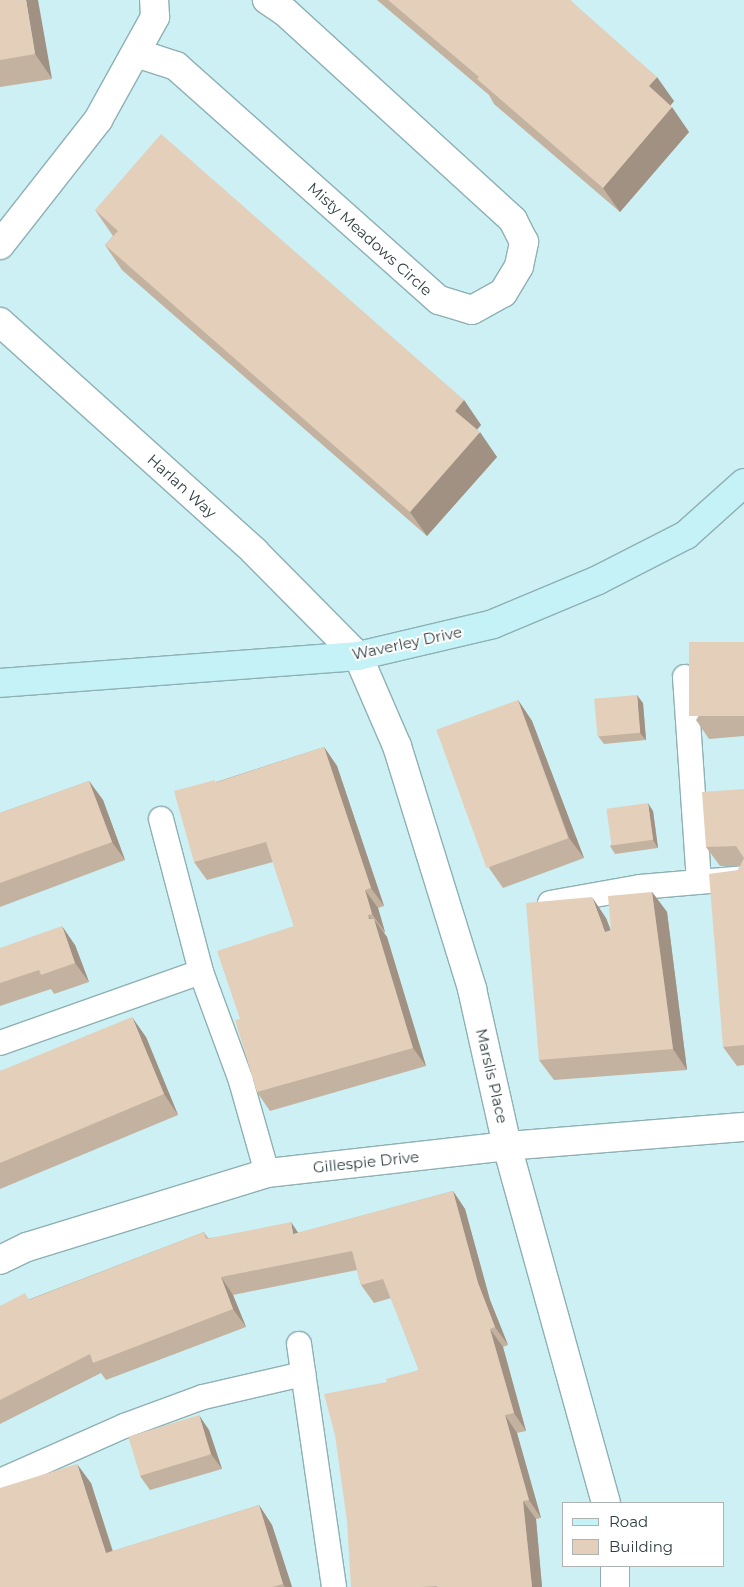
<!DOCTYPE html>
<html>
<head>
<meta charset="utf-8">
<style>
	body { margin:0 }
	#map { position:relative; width:744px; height:1587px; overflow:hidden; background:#ccf0f4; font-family:Montserrat,sans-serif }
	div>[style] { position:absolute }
	.roads { filter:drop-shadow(1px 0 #8eb0b4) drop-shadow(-1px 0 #8eb0b4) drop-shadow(0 1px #8eb0b4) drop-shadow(0 -1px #8eb0b4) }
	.lane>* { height:24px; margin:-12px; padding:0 12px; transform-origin:12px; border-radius:12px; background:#fff }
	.street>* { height:28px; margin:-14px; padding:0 14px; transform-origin:14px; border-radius:14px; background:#fff }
	.secondary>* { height:28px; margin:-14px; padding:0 14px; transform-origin:14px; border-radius:14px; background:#c4f2f6 }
	.wall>* { inset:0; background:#c4b2a0 }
	.shaded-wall>* { inset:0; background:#a09182 }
	.building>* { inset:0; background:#e4cfba; transform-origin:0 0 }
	span { translate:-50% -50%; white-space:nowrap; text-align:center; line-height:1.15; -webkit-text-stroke:4px #fff; paint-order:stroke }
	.street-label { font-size:15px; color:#313f41 }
	.legend { position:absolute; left:562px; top:1502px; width:162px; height:65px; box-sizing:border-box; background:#fff; border:1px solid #adb2b3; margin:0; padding:6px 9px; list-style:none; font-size:15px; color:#313f41 }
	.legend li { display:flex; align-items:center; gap:10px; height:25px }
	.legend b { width:25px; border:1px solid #adb2b3 }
</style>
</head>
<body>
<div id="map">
	<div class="roads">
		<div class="lane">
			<i style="left:685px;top:677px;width:205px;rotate:86.1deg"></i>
			<i style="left:161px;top:819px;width:158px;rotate:75.3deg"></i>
			<i style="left:550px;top:903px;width:91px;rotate:-10.1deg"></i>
			<i style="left:640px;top:887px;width:104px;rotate:-4.9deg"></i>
			<i style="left:0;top:1043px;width:213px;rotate:-19.5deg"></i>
			<i style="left:201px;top:972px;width:116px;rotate:69.8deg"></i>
			<i style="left:241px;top:1081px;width:96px;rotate:74.2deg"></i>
			<i style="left:299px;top:1344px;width:246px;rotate:81.8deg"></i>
			<i style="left:0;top:1481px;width:136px;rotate:-23.9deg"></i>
			<i style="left:124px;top:1426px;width:84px;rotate:-20.2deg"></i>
			<i style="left:203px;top:1397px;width:103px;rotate:-13deg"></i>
		</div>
		<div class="street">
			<i style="left:136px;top:53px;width:42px;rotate:18deg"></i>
			<i style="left:176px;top:66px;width:352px;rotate:41.7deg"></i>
			<i style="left:439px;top:300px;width:34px;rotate:17deg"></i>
			<i style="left:472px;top:310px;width:35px;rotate:-29deg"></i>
			<i style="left:503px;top:293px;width:31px;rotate:-59deg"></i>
			<i style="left:519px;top:266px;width:25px;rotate:-78deg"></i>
			<i style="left:524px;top:242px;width:25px;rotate:-117deg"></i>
			<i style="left:513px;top:220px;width:309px;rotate:-137.6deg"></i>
			<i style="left:285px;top:12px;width:22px;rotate:-146deg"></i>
			<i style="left:0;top:245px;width:159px;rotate:-51.9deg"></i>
			<i style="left:98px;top:120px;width:118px;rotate:-61deg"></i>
			<i style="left:155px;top:17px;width:17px;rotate:-93deg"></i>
			<i style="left:0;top:322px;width:343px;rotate:42deg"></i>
			<i style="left:255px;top:552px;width:146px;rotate:45.3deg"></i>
			<i style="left:358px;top:656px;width:98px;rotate:66.6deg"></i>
			<i style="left:397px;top:746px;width:254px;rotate:72.8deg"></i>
			<i style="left:472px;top:989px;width:161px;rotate:77.4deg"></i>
			<i style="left:507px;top:1146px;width:370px;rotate:74.5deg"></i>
			<i style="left:0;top:1260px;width:30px;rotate:-26deg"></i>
			<i style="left:27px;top:1247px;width:251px;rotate:-17.1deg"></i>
			<i style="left:267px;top:1173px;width:242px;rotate:-6.4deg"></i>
			<i style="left:507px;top:1146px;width:238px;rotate:-4.6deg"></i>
			<i style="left:615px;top:1566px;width:21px;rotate:90deg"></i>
		</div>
		<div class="secondary">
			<i style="left:0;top:683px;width:359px;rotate:-4.3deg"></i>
			<i style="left:358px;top:656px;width:139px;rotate:-13.3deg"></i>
			<i style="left:493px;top:624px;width:114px;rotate:-22.7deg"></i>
			<i style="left:598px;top:580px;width:99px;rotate:-27.1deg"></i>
			<i style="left:686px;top:535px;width:78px;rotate:-41.9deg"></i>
		</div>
	</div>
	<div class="wall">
		<i style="clip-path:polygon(0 0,52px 79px,0 87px)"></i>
		<i style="clip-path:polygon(377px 0,570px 0,674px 101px,670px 106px,689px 132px,620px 212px,494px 104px,489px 95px)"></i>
		<i style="clip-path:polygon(95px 210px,464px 400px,481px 425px,477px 430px,497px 457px,427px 536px,122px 270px,105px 245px,113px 236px)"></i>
		<i style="clip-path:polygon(744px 642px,744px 736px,709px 739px,696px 720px)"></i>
		<i style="clip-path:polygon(518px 700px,532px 721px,584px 858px,503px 888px,489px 868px)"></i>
		<i style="clip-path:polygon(643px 703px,646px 740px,604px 744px,598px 736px)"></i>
		<i style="clip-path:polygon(324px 747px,337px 766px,384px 906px,378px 908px,385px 932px,384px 933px,387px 937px,426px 1066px,270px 1111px,257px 1092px,240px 1019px,294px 926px,273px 862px,207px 880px,194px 862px,216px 782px)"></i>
		<i style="clip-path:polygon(89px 781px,103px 800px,125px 860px,0 907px,0 813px)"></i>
		<i style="clip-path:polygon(744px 789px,744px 1065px,737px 1066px,723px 1047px,738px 870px,740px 866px,720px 866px,706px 847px)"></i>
		<i style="clip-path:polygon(653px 811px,658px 848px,615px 854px,610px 846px)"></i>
		<i style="clip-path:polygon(652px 892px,667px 912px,687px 1070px,554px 1080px,539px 1060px,606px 918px,611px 931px)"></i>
		<i style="clip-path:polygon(75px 945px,89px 982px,54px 994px,51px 989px,0 1006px,0 948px)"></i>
		<i style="clip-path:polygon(146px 1037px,178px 1115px,0 1189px,0 1071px)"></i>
		<i style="clip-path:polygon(453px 1191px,465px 1209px,490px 1300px,508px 1345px,503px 1347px,526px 1431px,517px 1433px,541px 1518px,536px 1519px,542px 1587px,351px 1587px,387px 1382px,419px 1370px,391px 1298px,374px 1303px,361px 1285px,357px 1270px,233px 1295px,246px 1327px,106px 1380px,101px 1373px,0 1424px,0 1306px,30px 1299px,204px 1232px,208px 1238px,298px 1233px)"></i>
		<i style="clip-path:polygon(209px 1430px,222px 1469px,150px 1490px,140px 1476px)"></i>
		<i style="clip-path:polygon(91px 1483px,113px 1551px,259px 1505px,272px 1525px,292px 1587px,0 1587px)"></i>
	</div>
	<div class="shaded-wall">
		<i style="clip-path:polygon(26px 0,38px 0,52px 79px,35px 54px)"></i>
		<i style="clip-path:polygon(657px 77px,674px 101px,666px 111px,649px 86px)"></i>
		<i style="clip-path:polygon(672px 107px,689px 132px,620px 212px,603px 188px)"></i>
		<i style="clip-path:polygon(464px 400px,481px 425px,472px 435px,455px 411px)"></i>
		<i style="clip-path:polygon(480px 432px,497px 457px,427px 536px,410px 512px)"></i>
		<i style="clip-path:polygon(637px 695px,643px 703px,646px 740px,640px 733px)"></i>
		<i style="clip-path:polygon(518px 700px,532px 721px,584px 858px,569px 838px)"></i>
		<i style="clip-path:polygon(324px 747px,337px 766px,384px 906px,371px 888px)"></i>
		<i style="clip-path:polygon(89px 781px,103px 800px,125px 860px,112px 842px)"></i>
		<i style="clip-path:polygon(648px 803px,653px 811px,658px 848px,653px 840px)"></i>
		<i style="clip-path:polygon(365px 890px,378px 908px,385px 932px,372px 914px)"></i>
		<i style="clip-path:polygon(652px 892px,667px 912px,687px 1070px,673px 1049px)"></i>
		<i style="clip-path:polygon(592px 897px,606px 918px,619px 952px,605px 932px)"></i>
		<i style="clip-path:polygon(368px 915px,376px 926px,374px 919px,387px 937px,426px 1066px,413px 1048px)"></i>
		<i style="clip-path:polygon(62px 926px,75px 945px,89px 982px,75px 963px)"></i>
		<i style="clip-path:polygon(132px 1017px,146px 1037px,178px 1115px,164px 1094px)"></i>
		<i style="clip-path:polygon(453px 1191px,465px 1209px,490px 1300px,508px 1345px,495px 1327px,478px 1283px)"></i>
		<i style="clip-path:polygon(291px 1222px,303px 1240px,293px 1234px)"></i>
		<i style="clip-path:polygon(221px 1277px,233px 1295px,246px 1327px,233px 1309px)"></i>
		<i style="clip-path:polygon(490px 1329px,503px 1347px,526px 1431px,514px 1413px)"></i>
		<i style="clip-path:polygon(199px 1415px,209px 1430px,222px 1469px,211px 1454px)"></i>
		<i style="clip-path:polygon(505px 1415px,517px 1433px,541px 1518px,529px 1500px)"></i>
		<i style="clip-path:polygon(77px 1464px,91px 1483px,119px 1572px,106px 1553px)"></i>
		<i style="clip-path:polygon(523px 1501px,536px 1519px,542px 1587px,532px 1587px)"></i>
		<i style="clip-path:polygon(259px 1505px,272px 1525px,292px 1587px,285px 1587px,283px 1584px)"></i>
	</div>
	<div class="building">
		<i style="clip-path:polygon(0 0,26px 0,35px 54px,0 60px)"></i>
		<i style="clip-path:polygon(388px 0,570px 0,657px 77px,649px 86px,672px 107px,603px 188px,477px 79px,479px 77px)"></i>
		<i style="clip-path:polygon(161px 134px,464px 400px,455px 411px,480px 432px,410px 512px,105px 245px,118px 231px,95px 210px)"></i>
		<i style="left:744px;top:642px;width:74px;height:55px;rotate:90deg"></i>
		<i style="left:637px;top:695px;width:38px;height:43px;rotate:85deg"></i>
		<i style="left:518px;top:700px;width:147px;height:87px;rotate:70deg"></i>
		<i style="clip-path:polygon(324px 747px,371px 888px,365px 890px,372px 914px,368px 915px,369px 919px,374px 919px,413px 1048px,257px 1092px,235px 1020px,240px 1019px,217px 951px,294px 926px,266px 842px,194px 862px,174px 791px,215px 780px,215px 783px)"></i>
		<i style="clip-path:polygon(89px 781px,112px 842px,0 883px,0 813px)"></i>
		<i style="clip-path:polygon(744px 789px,744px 858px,736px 846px,706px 847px,702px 792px)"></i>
		<i style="left:648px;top:803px;width:37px;height:42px;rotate:82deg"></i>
		<i style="clip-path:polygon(744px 858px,744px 1045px,723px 1047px,709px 874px,738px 870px)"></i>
		<i style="clip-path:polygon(652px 892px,673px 1049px,539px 1060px,526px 903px,592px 897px,605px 932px,611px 930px,608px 896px)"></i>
		<i style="clip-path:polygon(62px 926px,75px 963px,41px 975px,39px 970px,0 983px,0 948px)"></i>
		<i style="clip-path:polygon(132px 1017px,164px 1094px,0 1163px,0 1071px)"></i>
		<i style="clip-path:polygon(453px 1191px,478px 1283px,495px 1327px,490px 1329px,514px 1413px,505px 1415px,529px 1500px,523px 1501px,532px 1587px,437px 1587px,437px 1586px,422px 1587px,351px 1587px,347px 1521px,335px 1435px,324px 1394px,387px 1382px,386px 1379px,419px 1370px,383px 1279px,361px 1285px,352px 1251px,221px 1277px,233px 1309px,93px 1363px,90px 1354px,0 1400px,0 1306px,25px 1293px,29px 1300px,204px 1232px,206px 1239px,291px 1222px,293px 1234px)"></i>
		<i style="left:199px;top:1415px;width:41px;height:74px;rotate:73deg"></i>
		<i style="clip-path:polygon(77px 1464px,106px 1553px,259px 1505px,283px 1584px,272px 1587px,0 1587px,0 1488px)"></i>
	</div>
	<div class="street-label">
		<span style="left:370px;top:239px;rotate:42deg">Misty Meadows Circle</span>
		<span style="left:182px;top:486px;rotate:42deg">Harlan Way</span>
		<span style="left:407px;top:643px;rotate:-12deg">Waverley Drive</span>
		<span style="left:492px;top:1076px;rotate:77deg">Marslis Place</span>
		<span style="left:366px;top:1162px;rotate:-6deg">Gillespie Drive</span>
	</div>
	<ul class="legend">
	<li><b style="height:6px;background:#c4f2f6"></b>Road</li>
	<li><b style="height:14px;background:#e4cfba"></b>Building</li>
	</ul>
</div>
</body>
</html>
